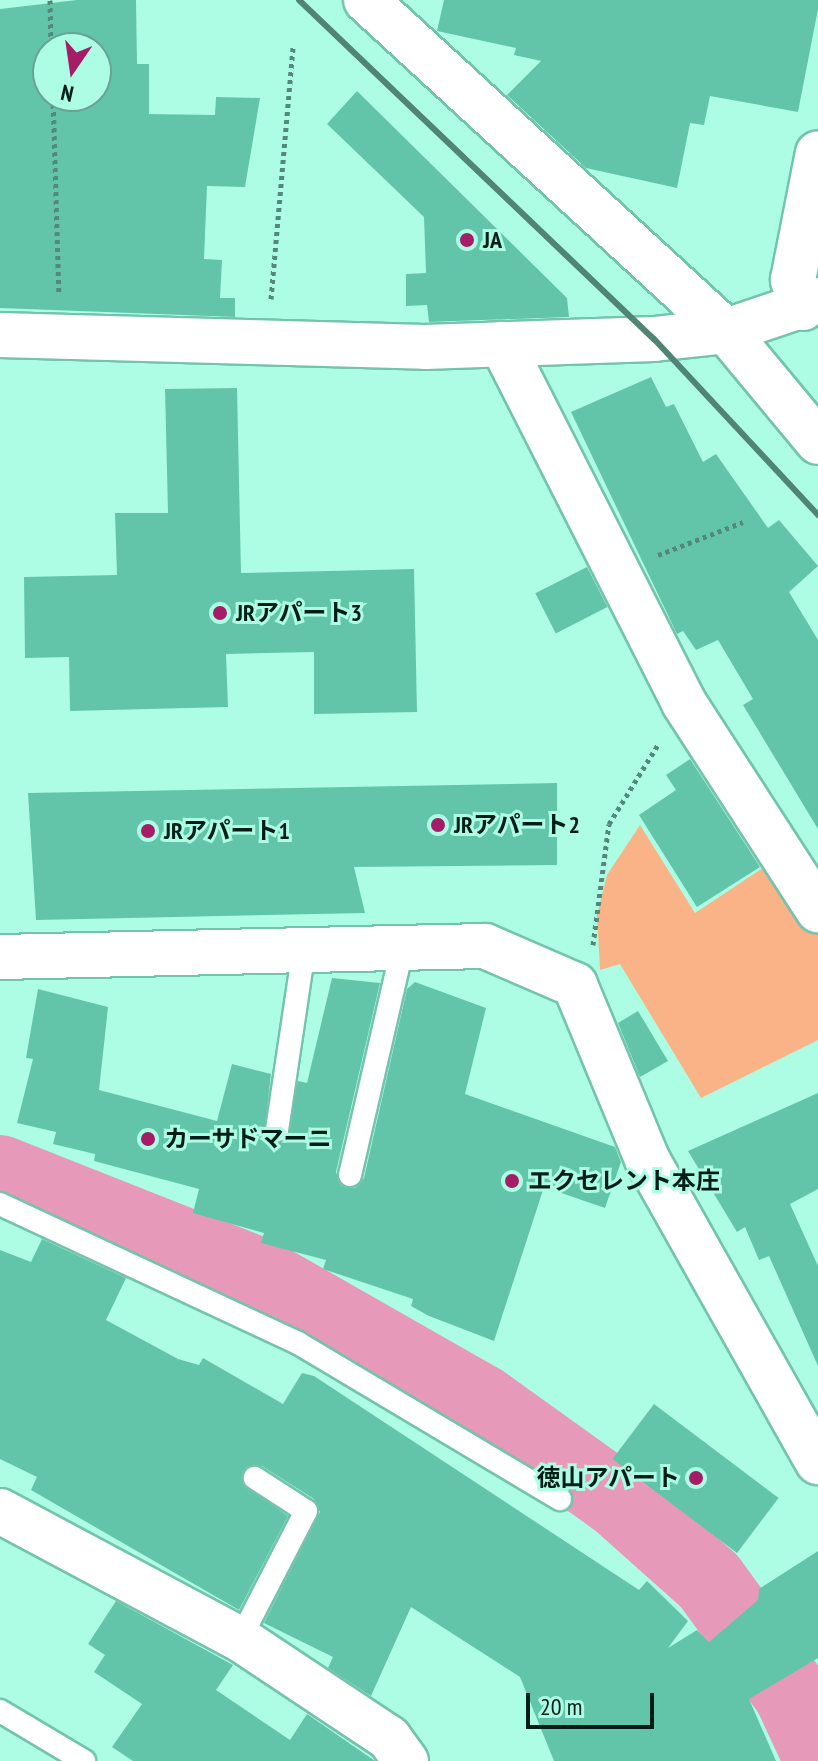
<!DOCTYPE html>
<html>
<head>
<meta charset="utf-8">
<style>
	body { margin:0 }
	#map { position:relative; width:818px; height:1761px; overflow:hidden; background:#adfde5; font-family:"PT Sans Narrow","Noto Sans JP",sans-serif }
	div>[style] { position:absolute }
	.green>* { inset:0; background:#f9b386 }
	.river>* { height:76px; margin:-38px; padding:0 38px; transform-origin:38px; border-radius:38px; background:#e799b9 }
	.building>* { inset:0; background:#62c5aa; transform-origin:0 0 }
	.path>* { height:5px; margin-top:-2.5px; transform-origin:0; background:repeating-linear-gradient(90deg,#53897a 0 4px,transparent 0 8px) }
	.roads { filter:drop-shadow(2px 0 #74c3ac) drop-shadow(-2px 0 #74c3ac) drop-shadow(0 2px #74c3ac) drop-shadow(0 -2px #74c3ac) }
	.lane>* { height:22px; margin:-11px; padding:0 11px; transform-origin:11px; border-radius:11px; background:#fff }
	.street>* { height:44px; margin:-22px; padding:0 22px; transform-origin:22px; border-radius:22px; background:#fff }
	.rail>* { height:6px; margin:-3px; padding:0 3px; transform-origin:3px; border-radius:3px; background:#508575 }
	.dots>* { width:22px; height:22px; translate:-50% -50%; box-sizing:border-box; border:4px solid #adfde5; border-radius:50% }
	span { translate:-50% -50%; white-space:nowrap; text-align:center; line-height:1.15; -webkit-text-stroke:6px #adfde5; paint-order:stroke }
	.poi-label { font-size:24px; color:#001e16; font-weight:700 }
	.left { translate:0 -50%; text-align:left }
	.right { translate:-100% -50%; text-align:right }
	.north { position:absolute; left:32px; top:32px; width:80px; height:80px; box-sizing:border-box; background:#adfde5; border:2px solid #68a492; border-radius:50%; rotate:193deg; font-size:22px; font-weight:700; line-height:32px; text-align:center; color:#001e16 }
	.north::after { content:''; display:block; margin:auto; width:28px; height:36px; background:#a51d67; clip-path:polygon(50% 0,100% 100%,50% 72%,0 100%) }
	.scale { position:absolute; left:526px; top:1693px; width:128px; height:36px; box-sizing:border-box; border:4px solid #001e16; border-top:0; padding-left:10px; font-size:24px; line-height:28px; white-space:nowrap; color:#001e16; -webkit-text-stroke:6px #adfde5; paint-order:stroke }
</style>
</head>
<body>
<div id="map">
	<div class="green">
		<i style="clip-path:polygon(640px 825px,695px 913px,775px 860px,818px 931px,818px 1040px,701px 1098px,620px 964px,600px 970px,597px 915px,607px 875px)"></i>
	</div>
	<div class="river">
		<i style="left:0;top:1173px;width:277px;rotate:21.6deg"></i>
		<i style="left:258px;top:1275px;width:257px;rotate:29.7deg"></i>
		<i style="left:481px;top:1402px;width:168px;rotate:35.6deg"></i>
		<i style="left:618px;top:1500px;width:122px;rotate:41.7deg"></i>
		<i style="left:709px;top:1581px;width:139px;rotate:53.8deg"></i>
		<i style="left:791px;top:1693px;width:64px;rotate:65deg"></i>
	</div>
	<div class="building">
		<i style="clip-path:polygon(evenodd,77px 0,136px 0,137px 64px,149px 64px,149px 114px,215px 115px,216px 97px,260px 98px,245px 187px,207px 186px,204px 259px,222px 260px,220px 298px,235px 298px,235px 317px,0 308px,0 9px,77px 0,48px 48px,96px 48px,96px 96px,48px 96px,48px 48px)"></i>
		<i style="clip-path:polygon(444px 0,818px 0,818px 9px,798px 112px,710px 96px,704px 125px,690px 123px,677px 188px,586px 168px,507px 95px,541px 61px,514px 55px,516px 48px,437px 31px)"></i>
		<i style="clip-path:polygon(357px 91px,567px 298px,569px 317px,429px 322px,427px 305px,406px 306px,406px 274px,426px 273px,424px 217px,327px 124px)"></i>
		<i style="clip-path:polygon(651px 377px,666px 407px,674px 404px,703px 462px,716px 454px,768px 528px,779px 520px,818px 566px,789px 592px,818px 640px,818px 829px,743px 705px,753px 699px,718px 640px,696px 650px,683px 631px,677px 634px,571px 412px)"></i>
		<i style="clip-path:polygon(237px 388px,241px 573px,414px 569px,417px 712px,314px 714px,314px 652px,226px 654px,228px 707px,70px 711px,69px 657px,25px 658px,24px 577px,117px 575px,115px 513px,168px 513px,165px 389px)"></i>
		<i style="left:587px;top:567px;width:45px;height:58px;rotate:63deg"></i>
		<i style="clip-path:polygon(690px 759px,760px 867px,697px 907px,639px 815px,676px 790px,666px 775px)"></i>
		<i style="clip-path:polygon(557px 783px,557px 865px,354px 867px,365px 913px,36px 920px,28px 793px)"></i>
		<i style="clip-path:polygon(332px 978px,380px 983px,336px 1172px,341px 1186px,355px 1188px,364px 1178px,407px 989px,415px 982px,486px 1008px,465px 1094px,615px 1147px,621px 1162px,605px 1208px,544px 1187px,494px 1341px,429px 1316px,411px 1306px,413px 1299px,323px 1269px,326px 1260px,261px 1243px,264px 1233px,193px 1213px,199px 1189px,94px 1161px,95px 1154px,53px 1144px,56px 1132px,17px 1123px,33px 1059px,26px 1058px,38px 989px,108px 1007px,99px 1090px,217px 1121px,232px 1064px,271px 1074px,264px 1134px,283px 1143px,298px 1081px,307px 1083px)"></i>
		<i style="clip-path:polygon(638px 1011px,668px 1061px,640px 1077px,618px 1023px)"></i>
		<i style="clip-path:polygon(818px 1093px,818px 1189px,790px 1204px,818px 1266px,818px 1366px,769px 1256px,759px 1260px,745px 1227px,737px 1232px,688px 1151px)"></i>
		<i style="clip-path:polygon(42px 1239px,126px 1278px,106px 1320px,178px 1359px,199px 1365px,203px 1358px,283px 1404px,302px 1373px,314px 1376px,639px 1590px,647px 1581px,688px 1621px,668px 1648px,697px 1630px,709px 1642px,758px 1600px,759px 1589px,818px 1551px,818px 1658px,749px 1699px,776px 1761px,554px 1761px,520px 1677px,411px 1607px,371px 1696px,328px 1668px,333px 1657px,264px 1623px,320px 1512px,314px 1499px,262px 1466px,244px 1470px,243px 1485px,288px 1516px,239px 1610px,31px 1490px,37px 1477px,0 1459px,0 1250px,31px 1262px)"></i>
		<i style="left:654px;top:1404px;width:156px;height:69px;rotate:37deg"></i>
		<i style="clip-path:polygon(116px 1601px,233px 1665px,216px 1690px,290px 1740px,307px 1714px,375px 1761px,133px 1761px,112px 1747px,142px 1704px,94px 1672px,105px 1655px,88px 1644px)"></i>
	</div>
	<div class="path">
		<i style="left:50px;top:0;width:48px;rotate:88.8deg"></i>
		<i style="left:53px;top:96px;width:199px;rotate:88.3deg"></i>
		<i style="left:271px;top:299px;width:253px;rotate:-85deg"></i>
		<i style="left:658px;top:555px;width:91px;rotate:-21.2deg"></i>
		<i style="left:593px;top:945px;width:122px;rotate:-82.5deg"></i>
		<i style="left:609px;top:824px;width:95px;rotate:-58.3deg"></i>
	</div>
	<div class="roads">
		<div class="lane">
			<i style="left:277px;top:1130px;width:177px;rotate:-81.5deg"></i>
			<i style="left:350px;top:1175px;width:236px;rotate:-77deg"></i>
			<i style="left:0;top:1204px;width:329px;rotate:25deg"></i>
			<i style="left:298px;top:1343px;width:305px;rotate:30.8deg"></i>
			<i style="left:240px;top:1639px;width:144px;rotate:-62.7deg"></i>
			<i style="left:306px;top:1511px;width:61px;rotate:-147.1deg"></i>
			<i style="left:0;top:1711px;width:98px;rotate:30.8deg"></i>
		</div>
		<div class="street">
			<i style="left:366px;top:0;width:489px;rotate:42.6deg"></i>
			<i style="left:726px;top:331px;width:144px;rotate:50.3deg"></i>
			<i style="left:803px;top:308px;width:30px;rotate:-110deg"></i>
			<i style="left:793px;top:280px;width:129px;rotate:-78.9deg"></i>
			<i style="left:0;top:335px;width:425px;rotate:1.6deg"></i>
			<i style="left:425px;top:347px;width:229px;rotate:-2deg"></i>
			<i style="left:654px;top:339px;width:72px;rotate:-6.3deg"></i>
			<i style="left:726px;top:331px;width:97px;rotate:-18.6deg"></i>
			<i style="left:502px;top:344px;width:402px;rotate:63.1deg"></i>
			<i style="left:684px;top:703px;width:247px;rotate:57.1deg"></i>
			<i style="left:0;top:957px;width:485px;rotate:-1.3deg"></i>
			<i style="left:485px;top:946px;width:98px;rotate:23.4deg"></i>
			<i style="left:575px;top:985px;width:188px;rotate:67.5deg"></i>
			<i style="left:647px;top:1159px;width:348px;rotate:60.6deg"></i>
			<i style="left:0;top:1511px;width:272px;rotate:28.1deg"></i>
			<i style="left:240px;top:1639px;width:179px;rotate:33.6deg"></i>
			<i style="left:389px;top:1738px;width:29px;rotate:54deg"></i>
		</div>
	</div>
	<div class="rail">
		<i style="left:299px;top:0;width:491px;rotate:43.7deg"></i>
		<i style="left:654px;top:339px;width:241px;rotate:47deg"></i>
	</div>
	<div class="dots">
		<i style="left:467px;top:240px;background:#a51d67"></i>
		<i style="left:220px;top:613px;background:#a51d67"></i>
		<i style="left:438px;top:825px;background:#a51d67"></i>
		<i style="left:148px;top:831px;background:#a51d67"></i>
		<i style="left:148px;top:1139px;background:#a51d67"></i>
		<i style="left:512px;top:1181px;background:#a51d67"></i>
		<i style="left:696px;top:1478px;background:#a51d67"></i>
	</div>
	<div class="poi-label">
		<span class="left" style="left:483px;top:240px">JA</span>
		<span class="left" style="left:236px;top:613px">JRアパート3</span>
		<span class="left" style="left:454px;top:825px">JRアパート2</span>
		<span class="left" style="left:164px;top:831px">JRアパート1</span>
		<span class="left" style="left:164px;top:1139px">カーサドマーニ</span>
		<span class="left" style="left:528px;top:1181px">エクセレント本庄</span>
		<span class="right" style="left:680px;top:1478px">徳山アパート</span>
	</div>
	<div class="north">N</div>
	<div class="scale">20 m</div>
</div>
</body>
</html>
